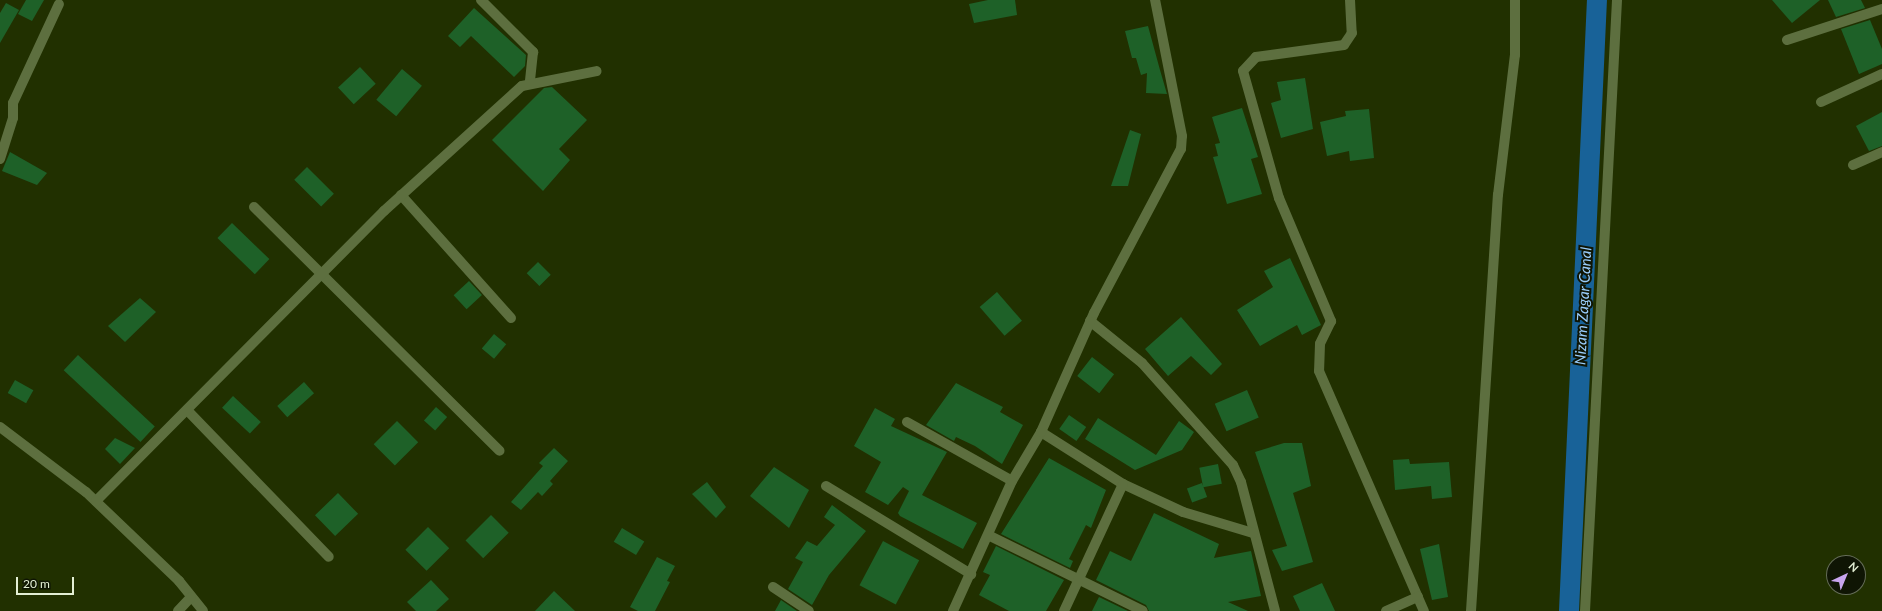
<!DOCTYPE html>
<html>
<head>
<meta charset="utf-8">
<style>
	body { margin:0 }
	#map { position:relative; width:1882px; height:611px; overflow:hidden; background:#213000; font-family:Lato,sans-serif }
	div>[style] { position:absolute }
	.canal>* { height:20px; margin:-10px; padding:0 10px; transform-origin:10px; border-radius:10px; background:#186298 }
	.building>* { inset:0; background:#1e6128; transform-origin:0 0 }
	.minor>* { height:10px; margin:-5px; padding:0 5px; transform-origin:5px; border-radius:5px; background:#5d6f3f }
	span { translate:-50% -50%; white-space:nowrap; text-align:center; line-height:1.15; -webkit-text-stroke:4px #0f1504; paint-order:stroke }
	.water-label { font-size:15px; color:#99ccfa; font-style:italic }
	.north { position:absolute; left:1826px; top:555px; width:40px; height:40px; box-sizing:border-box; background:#0f1504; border:1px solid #646c57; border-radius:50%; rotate:44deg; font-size:11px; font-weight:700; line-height:16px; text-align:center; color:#e3efd4 }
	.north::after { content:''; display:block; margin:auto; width:14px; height:18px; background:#c8a5ee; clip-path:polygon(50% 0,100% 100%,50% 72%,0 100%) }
	.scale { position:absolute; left:16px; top:577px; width:58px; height:18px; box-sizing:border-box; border:2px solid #e3efd4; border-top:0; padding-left:5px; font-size:12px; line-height:14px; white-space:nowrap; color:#e3efd4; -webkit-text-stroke:3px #0f1504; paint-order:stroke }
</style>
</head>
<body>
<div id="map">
	<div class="canal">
		<i style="left:1569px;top:611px;width:612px;rotate:-87.38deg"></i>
	</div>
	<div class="building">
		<i style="clip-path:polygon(26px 0,44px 0,32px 21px,18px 14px)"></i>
		<i style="clip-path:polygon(988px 0,1015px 0,1017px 15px,974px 23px,969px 4px)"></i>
		<i style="clip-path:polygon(1772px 0,1820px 0,1792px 23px)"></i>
		<i style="clip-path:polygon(1828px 0,1861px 0,1865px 8px,1836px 17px)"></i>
		<i style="clip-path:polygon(6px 3px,19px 10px,0 43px,0 13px)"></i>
		<i style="clip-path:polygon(474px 8px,526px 55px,525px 66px,514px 77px,471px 36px,460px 47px,448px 36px)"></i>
		<i style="clip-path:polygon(1870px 20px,1882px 49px,1882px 64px,1859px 74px,1841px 29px)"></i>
		<i style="clip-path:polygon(1148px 26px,1160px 70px,1167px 94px,1146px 93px,1147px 73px,1141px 75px,1136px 58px,1132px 58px,1125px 31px)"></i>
		<i style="left:360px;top:67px;width:23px;height:30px;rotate:47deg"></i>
		<i style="left:402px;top:69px;width:26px;height:40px;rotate:40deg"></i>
		<i style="clip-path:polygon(1305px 78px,1313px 129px,1281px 138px,1271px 103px,1281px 100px,1277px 82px)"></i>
		<i style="clip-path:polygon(552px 87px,587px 120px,559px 149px,570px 160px,543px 191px,492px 140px,544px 88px)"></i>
		<i style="clip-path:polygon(1242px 108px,1258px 157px,1251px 159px,1262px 194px,1227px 204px,1213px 157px,1218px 156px,1215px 144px,1220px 143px,1212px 117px)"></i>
		<i style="clip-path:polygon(1369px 109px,1374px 158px,1350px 161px,1349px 151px,1327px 156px,1320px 122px,1346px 116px,1345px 111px)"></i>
		<i style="clip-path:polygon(1882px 112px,1882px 146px,1869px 151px,1856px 126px)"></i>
		<i style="clip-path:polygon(1130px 130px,1141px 134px,1128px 186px,1111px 186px)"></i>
		<i style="clip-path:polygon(10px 152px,47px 173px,37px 185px,2px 171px)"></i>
		<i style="left:307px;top:167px;width:38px;height:18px;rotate:45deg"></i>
		<i style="left:232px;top:223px;width:52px;height:21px;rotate:44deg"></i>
		<i style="clip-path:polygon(1290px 258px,1321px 325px,1302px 335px,1297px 325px,1260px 346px,1237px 310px,1273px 287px,1264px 271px)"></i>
		<i style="left:538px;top:262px;width:18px;height:16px;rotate:45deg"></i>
		<i style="left:469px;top:281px;width:19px;height:21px;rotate:47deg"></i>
		<i style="left:997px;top:292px;width:38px;height:23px;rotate:49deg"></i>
		<i style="clip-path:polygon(140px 298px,156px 312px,125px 342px,108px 326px)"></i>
		<i style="clip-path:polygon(1181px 317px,1222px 364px,1211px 375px,1191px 356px,1168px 376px,1145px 349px)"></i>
		<i style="left:494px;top:334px;width:16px;height:19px;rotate:40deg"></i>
		<i style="left:78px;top:355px;width:105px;height:21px;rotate:43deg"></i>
		<i style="left:1092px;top:357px;width:28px;height:24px;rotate:38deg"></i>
		<i style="left:15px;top:380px;width:21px;height:15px;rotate:29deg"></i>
		<i style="left:304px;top:382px;width:15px;height:36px;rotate:48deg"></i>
		<i style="clip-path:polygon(956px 383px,1003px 407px,1000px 412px,1023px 425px,1002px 464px,975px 446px,956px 437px,954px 441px,926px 425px)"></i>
		<i style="left:1247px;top:390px;width:30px;height:35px;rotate:67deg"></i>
		<i style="left:233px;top:396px;width:38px;height:16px;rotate:43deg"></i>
		<i style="left:436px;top:407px;width:15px;height:18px;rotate:42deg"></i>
		<i style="clip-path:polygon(875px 408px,895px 419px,891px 426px,947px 452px,922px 495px,977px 523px,963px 549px,900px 516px,898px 513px,909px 491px,903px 487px,888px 505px,865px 492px,881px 462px,854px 446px)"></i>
		<i style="left:1069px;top:415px;width:21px;height:17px;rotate:35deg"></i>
		<i style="clip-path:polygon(1098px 418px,1156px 455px,1179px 421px,1194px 432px,1182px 450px,1135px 470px,1085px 439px)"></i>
		<i style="left:397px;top:421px;width:30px;height:33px;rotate:45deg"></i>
		<i style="clip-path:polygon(115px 438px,135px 448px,120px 464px,105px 449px)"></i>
		<i style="clip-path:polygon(1284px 443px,1302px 443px,1311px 486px,1293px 493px,1313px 562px,1282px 571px,1272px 550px,1287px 546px,1255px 452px)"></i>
		<i style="clip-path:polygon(554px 448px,568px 461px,550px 481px,553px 484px,542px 496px,538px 492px,521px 510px,511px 502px,543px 466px,539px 463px)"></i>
		<i style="clip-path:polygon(1049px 458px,1106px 490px,1091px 528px,1086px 525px,1069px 559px,1073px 561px,1070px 568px,1001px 534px)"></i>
		<i style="clip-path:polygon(1409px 459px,1410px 464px,1449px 462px,1452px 497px,1432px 499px,1431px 486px,1395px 490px,1393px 460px)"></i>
		<i style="left:1218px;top:464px;width:20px;height:19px;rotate:79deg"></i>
		<i style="clip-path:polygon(774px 467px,809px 490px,789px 528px,750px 496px)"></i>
		<i style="clip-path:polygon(707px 482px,726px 507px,716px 518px,692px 494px)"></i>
		<i style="left:1202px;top:483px;width:15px;height:16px;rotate:70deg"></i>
		<i style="left:338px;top:493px;width:29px;height:32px;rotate:46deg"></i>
		<i style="clip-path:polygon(832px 505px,866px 531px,829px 575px,812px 605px,788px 589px,803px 562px,795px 558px,807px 541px,817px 546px,835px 525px,824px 517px)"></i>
		<i style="clip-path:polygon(1154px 513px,1219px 544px,1214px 558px,1251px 551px,1261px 596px,1228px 602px,1248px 611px,1149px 611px,1146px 605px,1096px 580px,1110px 551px,1131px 561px)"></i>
		<i style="left:491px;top:515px;width:25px;height:36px;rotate:45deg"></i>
		<i style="left:428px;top:527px;width:30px;height:32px;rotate:45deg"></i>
		<i style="left:622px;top:528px;width:26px;height:16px;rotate:31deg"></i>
		<i style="left:883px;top:541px;width:41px;height:50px;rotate:28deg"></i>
		<i style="clip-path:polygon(1439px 544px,1448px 597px,1432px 600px,1420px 549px)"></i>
		<i style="clip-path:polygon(996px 546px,1064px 580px,1046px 611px,1009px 611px,979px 595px,990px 575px,983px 572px)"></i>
		<i style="clip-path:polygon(657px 557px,675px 566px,667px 581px,670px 582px,655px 611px,638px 611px,630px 607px)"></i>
		<i style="clip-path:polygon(431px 580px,449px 599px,436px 611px,416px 611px,407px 602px)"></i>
		<i style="clip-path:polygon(1322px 583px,1335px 611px,1300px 611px,1293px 596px)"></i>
		<i style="clip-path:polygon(554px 591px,575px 611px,535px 611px)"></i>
		<i style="clip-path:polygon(1099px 597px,1128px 611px,1092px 611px)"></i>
		<i style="clip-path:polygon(781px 600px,797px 611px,775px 611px)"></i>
	</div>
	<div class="minor">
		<i style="left:481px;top:0;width:74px;rotate:45deg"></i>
		<i style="left:533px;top:52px;width:30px;rotate:96deg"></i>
		<i style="left:1350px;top:0;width:33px;rotate:87deg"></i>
		<i style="left:1352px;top:33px;width:14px;rotate:124deg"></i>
		<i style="left:1344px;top:45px;width:89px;rotate:172.2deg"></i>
		<i style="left:1256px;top:57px;width:19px;rotate:133deg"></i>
		<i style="left:1243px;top:71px;width:132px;rotate:74.2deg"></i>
		<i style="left:1279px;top:198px;width:134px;rotate:67.1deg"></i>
		<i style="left:1331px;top:321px;width:25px;rotate:116deg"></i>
		<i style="left:1320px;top:344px;width:27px;rotate:92deg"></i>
		<i style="left:1319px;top:371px;width:262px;rotate:66.4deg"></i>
		<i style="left:1787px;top:40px;width:100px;rotate:-18.1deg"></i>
		<i style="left:1821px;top:102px;width:67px;rotate:-24.7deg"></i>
		<i style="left:0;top:159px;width:43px;rotate:-72.4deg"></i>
		<i style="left:13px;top:118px;width:15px;rotate:-90deg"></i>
		<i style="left:13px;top:103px;width:109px;rotate:-65.1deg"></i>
		<i style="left:1853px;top:165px;width:32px;rotate:-24deg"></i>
		<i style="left:401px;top:195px;width:165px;rotate:48.2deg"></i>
		<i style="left:254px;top:207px;width:346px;rotate:44.8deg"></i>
		<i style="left:1090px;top:321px;width:67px;rotate:38.9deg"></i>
		<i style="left:1142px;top:363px;width:137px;rotate:48.3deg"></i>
		<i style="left:1233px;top:465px;width:19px;rotate:65deg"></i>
		<i style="left:1241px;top:482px;width:133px;rotate:75.2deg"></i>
		<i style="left:187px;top:410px;width:204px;rotate:46deg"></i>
		<i style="left:907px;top:422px;width:120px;rotate:29.3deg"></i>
		<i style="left:0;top:427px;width:108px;rotate:37.1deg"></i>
		<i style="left:86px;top:492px;width:129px;rotate:43.7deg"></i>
		<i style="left:179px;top:581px;width:38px;rotate:51deg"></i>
		<i style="left:1041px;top:432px;width:97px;rotate:32.4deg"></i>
		<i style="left:1123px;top:484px;width:66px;rotate:25deg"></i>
		<i style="left:1183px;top:512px;width:73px;rotate:16.7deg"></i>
		<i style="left:826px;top:486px;width:170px;rotate:31.3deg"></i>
		<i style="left:96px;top:501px;width:409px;rotate:-45.2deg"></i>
		<i style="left:384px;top:211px;width:186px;rotate:-42.2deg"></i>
		<i style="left:522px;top:86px;width:76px;rotate:-11.3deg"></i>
		<i style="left:990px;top:536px;width:170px;rotate:26.1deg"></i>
		<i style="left:773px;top:587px;width:43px;rotate:33.7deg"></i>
		<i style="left:178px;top:611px;width:19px;rotate:-47deg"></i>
		<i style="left:953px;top:611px;width:143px;rotate:-65.6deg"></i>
		<i style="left:1012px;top:481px;width:57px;rotate:-59.4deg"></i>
		<i style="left:1041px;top:432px;width:130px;rotate:-66deg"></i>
		<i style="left:1094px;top:313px;width:186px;rotate:-62.1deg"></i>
		<i style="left:1181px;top:149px;width:13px;rotate:-86deg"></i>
		<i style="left:1182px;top:136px;width:139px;rotate:-101.2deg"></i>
		<i style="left:1064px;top:611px;width:140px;rotate:-65.1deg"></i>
		<i style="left:1386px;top:611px;width:35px;rotate:-24deg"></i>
		<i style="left:1471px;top:611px;width:417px;rotate:-86.3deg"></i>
		<i style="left:1498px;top:195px;width:141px;rotate:-83.1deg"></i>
		<i style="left:1515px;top:55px;width:55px;rotate:-90deg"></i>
		<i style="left:1585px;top:611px;width:612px;rotate:-87deg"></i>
	</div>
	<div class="water-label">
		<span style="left:1583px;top:306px;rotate:-87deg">Nizam Zagar Canal</span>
	</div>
	<div class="north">N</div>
	<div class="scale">20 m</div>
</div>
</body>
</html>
